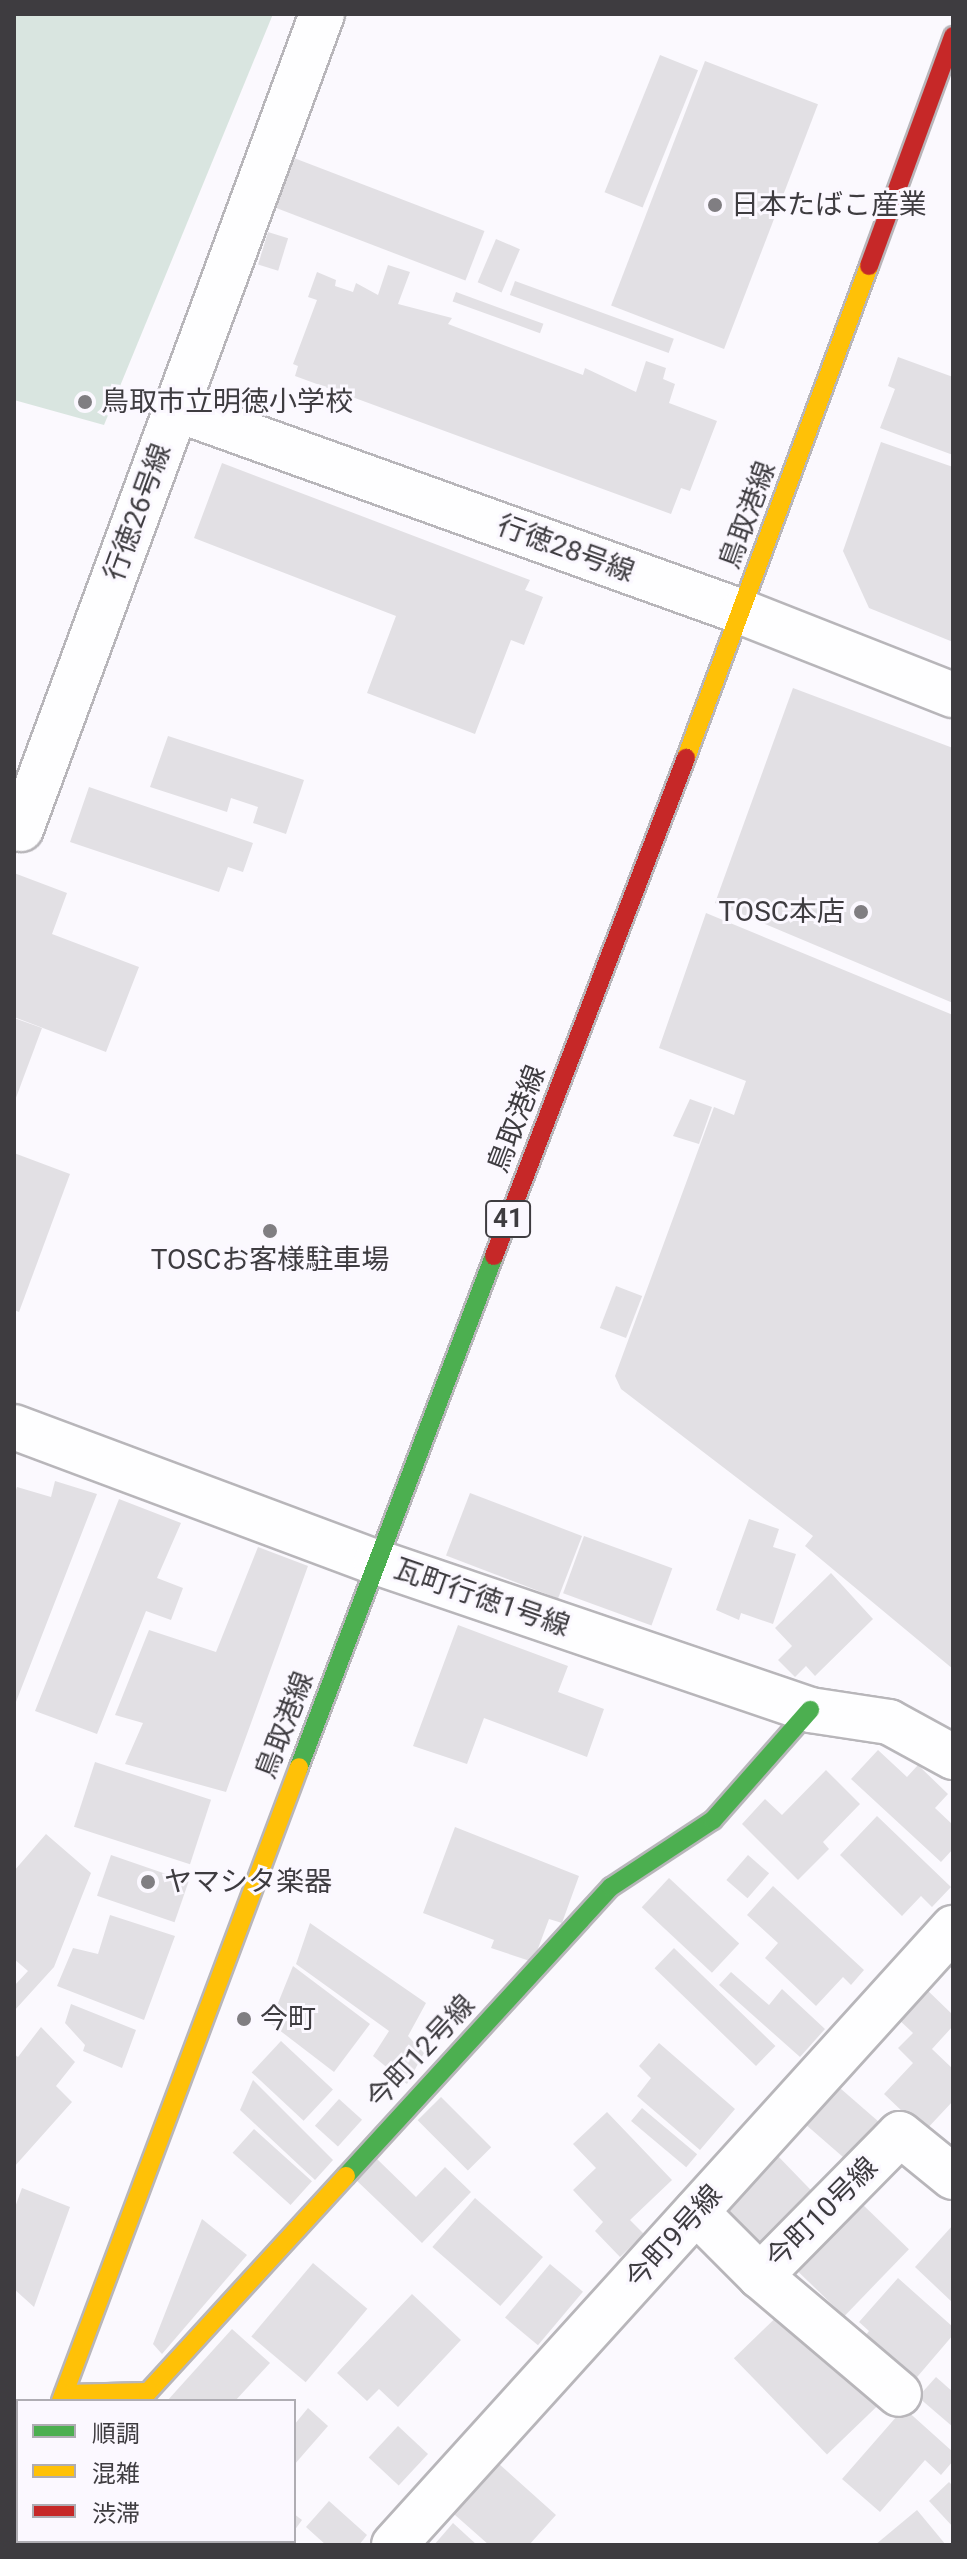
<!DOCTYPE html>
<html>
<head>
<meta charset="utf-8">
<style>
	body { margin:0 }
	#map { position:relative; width:967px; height:2559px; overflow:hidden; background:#fbf9fe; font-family:Roboto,"Noto Sans JP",sans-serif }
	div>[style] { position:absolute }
	.green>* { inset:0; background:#d9e5e0 }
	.building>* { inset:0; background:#e2e0e4; transform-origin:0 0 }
	.roads { filter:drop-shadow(2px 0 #b8b6ba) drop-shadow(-2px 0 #b8b6ba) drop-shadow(0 2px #b8b6ba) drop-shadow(0 -2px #b8b6ba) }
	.street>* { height:44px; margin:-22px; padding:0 22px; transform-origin:22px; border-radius:22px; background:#fefeff }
	.fast>* { height:18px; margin:-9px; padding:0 9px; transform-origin:9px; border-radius:9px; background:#4caf50 }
	.slow>* { height:18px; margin:-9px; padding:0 9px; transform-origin:9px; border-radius:9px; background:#ffc107 }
	.jam>* { height:18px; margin:-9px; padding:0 9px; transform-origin:9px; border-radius:9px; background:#c62828 }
	.dots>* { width:22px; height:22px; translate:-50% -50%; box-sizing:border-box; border:4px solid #fbf8ff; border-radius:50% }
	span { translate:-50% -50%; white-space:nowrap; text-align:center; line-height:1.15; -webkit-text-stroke:6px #fbf8ff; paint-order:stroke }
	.shield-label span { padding:2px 6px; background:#fbf8ff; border:2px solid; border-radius:6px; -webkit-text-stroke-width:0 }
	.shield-label { font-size:26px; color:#3e3c40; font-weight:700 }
	.poi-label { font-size:28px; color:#3e3c40 }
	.left { translate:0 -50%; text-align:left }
	.right { translate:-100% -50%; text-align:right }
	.street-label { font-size:28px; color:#3e3c40 }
	.frame { position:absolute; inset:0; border:16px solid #3e3c40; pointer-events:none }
	.legend { position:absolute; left:16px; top:2399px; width:280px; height:144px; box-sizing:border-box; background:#fbf8ff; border:2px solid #afadb3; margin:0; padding:10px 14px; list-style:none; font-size:24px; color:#3e3c40 }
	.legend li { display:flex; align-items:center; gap:16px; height:40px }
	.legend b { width:40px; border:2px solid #afadb3 }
</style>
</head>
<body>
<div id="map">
	<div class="green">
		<i style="clip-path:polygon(14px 14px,273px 14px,104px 425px,14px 400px)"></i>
	</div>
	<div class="building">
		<i style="left:660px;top:55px;width:41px;height:148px;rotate:22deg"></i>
		<i style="left:705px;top:61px;width:121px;height:262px;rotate:21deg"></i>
		<i style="left:294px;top:158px;width:204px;height:53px;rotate:21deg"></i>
		<i style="left:268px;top:232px;width:21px;height:34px;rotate:17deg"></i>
		<i style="left:496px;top:239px;width:26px;height:47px;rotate:23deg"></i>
		<i style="clip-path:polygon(388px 265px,410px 272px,398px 304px,452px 318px,448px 324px,583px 375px,585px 368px,636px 392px,646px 361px,666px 368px,663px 379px,675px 384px,669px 403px,717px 421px,690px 491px,681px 488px,671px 514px,295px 376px,298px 366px,293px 364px,317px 300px,308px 297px,317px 272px,336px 280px,335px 286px,353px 292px,356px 283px,378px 295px)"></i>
		<i style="left:515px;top:281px;width:169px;height:15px;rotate:20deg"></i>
		<i style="left:456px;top:292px;width:93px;height:10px;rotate:20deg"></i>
		<i style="clip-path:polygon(898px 357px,953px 377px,953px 455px,880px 428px,895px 389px,888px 386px)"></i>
		<i style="clip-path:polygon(881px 442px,953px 467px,953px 642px,869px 608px,843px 551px)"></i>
		<i style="clip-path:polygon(222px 463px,530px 580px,525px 590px,543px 597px,524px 645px,511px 640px,475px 734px,367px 693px,396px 616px,194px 538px)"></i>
		<i style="clip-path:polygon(793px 688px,953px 748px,953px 1003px,715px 903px)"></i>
		<i style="clip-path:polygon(168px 736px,304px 780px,286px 834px,253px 823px,258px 807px,231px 798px,227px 812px,150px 787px)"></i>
		<i style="clip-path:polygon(89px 787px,253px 843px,243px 872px,228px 867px,219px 892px,70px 842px)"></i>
		<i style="clip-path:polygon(14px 873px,67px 893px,52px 934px,139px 967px,106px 1052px,14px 1017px)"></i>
		<i style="clip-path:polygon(706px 913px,953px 1015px,953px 1669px,805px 1546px,813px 1536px,621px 1389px,615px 1376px,714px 1107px,734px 1115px,746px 1081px,659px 1048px)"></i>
		<i style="clip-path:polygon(14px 1018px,42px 1028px,14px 1103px)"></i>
		<i style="clip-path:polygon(690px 1099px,712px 1107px,699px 1144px,673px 1136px)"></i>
		<i style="clip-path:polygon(14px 1153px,70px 1174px,19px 1312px,14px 1310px)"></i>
		<i style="left:616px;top:1286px;width:28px;height:45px;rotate:21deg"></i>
		<i style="clip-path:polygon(55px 1481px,97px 1494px,14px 1707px,14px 1496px,17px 1487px,51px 1497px)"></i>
		<i style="left:470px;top:1493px;width:120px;height:67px;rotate:21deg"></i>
		<i style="clip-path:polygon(119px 1499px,181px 1523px,157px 1578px,183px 1588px,171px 1620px,146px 1611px,97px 1734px,35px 1711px)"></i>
		<i style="clip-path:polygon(749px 1519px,779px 1529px,773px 1547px,796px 1554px,773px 1624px,741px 1613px,739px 1620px,716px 1610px)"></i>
		<i style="left:584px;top:1536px;width:94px;height:61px;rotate:20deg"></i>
		<i style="clip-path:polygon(258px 1547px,308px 1566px,226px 1792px,125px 1764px,143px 1723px,115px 1715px,149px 1630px,216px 1652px)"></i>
		<i style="clip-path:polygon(831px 1573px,873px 1619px,815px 1676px,806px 1666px,795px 1677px,778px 1660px,792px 1646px,775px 1628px)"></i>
		<i style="clip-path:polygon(458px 1625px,568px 1666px,558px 1692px,604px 1709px,587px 1757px,484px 1718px,467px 1764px,413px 1746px)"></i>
		<i style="clip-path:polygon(878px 1750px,907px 1777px,918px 1765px,948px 1794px,935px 1808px,953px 1825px,953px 1849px,941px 1862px,851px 1779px)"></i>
		<i style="left:95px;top:1762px;width:122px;height:68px;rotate:18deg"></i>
		<i style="clip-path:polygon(826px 1770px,860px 1804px,823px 1842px,829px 1849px,798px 1880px,742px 1824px,765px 1799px,782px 1815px)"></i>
		<i style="clip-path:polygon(877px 1816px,951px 1887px,932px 1907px,921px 1896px,902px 1916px,840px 1855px)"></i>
		<i style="clip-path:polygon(455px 1827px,579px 1876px,562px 1923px,549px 1919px,533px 1962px,491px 1948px,494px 1940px,423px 1913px)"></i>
		<i style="clip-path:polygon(46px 1834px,91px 1873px,54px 1967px,14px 2011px,14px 1986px,28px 1971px,14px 1959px,14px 1871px)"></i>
		<i style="left:111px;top:1855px;width:82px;height:43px;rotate:19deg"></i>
		<i style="left:748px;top:1855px;width:28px;height:33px;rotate:41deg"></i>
		<i style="left:669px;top:1878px;width:96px;height:40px;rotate:43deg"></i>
		<i style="clip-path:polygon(773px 1886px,864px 1970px,851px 1985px,843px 1977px,816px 2006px,765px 1958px,778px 1943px,747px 1915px)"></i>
		<i style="clip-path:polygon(110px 1915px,175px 1936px,144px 2020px,57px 1986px,73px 1948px,98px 1954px)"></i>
		<i style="clip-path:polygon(310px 1923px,426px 2003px,408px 2036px,424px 2053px,407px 2084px,373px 2056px,389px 2031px,296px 1964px)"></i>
		<i style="left:674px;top:1948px;width:141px;height:28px;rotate:44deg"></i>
		<i style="clip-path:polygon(293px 1966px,370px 2024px,334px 2072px,270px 2023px)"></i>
		<i style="clip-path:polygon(731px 1972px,769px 2005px,782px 1989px,825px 2029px,800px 2057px,719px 1985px)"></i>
		<i style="clip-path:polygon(924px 1987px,953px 2015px,953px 2026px,932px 2049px,953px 2069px,953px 2101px,924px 2132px,884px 2094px,913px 2063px,898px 2048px,913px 2033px,896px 2017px)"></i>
		<i style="clip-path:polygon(71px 2004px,136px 2030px,122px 2068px,83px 2051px,85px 2045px,65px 2023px)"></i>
		<i style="clip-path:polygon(41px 2027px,75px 2062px,56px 2086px,72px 2102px,14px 2167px,14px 2054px,18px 2057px)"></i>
		<i style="left:281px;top:2041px;width:71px;height:43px;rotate:43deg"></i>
		<i style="clip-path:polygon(659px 2043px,735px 2109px,700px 2150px,637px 2096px,651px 2078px,639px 2066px)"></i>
		<i style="clip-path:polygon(253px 2080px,333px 2160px,315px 2180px,240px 2110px)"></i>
		<i style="left:833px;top:2082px;width:72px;height:50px;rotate:41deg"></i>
		<i style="left:441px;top:2097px;width:71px;height:33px;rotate:45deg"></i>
		<i style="left:339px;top:2099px;width:31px;height:36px;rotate:42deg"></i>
		<i style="left:642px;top:2108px;width:72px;height:17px;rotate:40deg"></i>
		<i style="clip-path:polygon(607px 2112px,672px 2180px,630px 2220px,644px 2234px,620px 2257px,595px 2231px,603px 2222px,573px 2190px,596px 2168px,573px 2144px)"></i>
		<i style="left:254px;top:2129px;width:78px;height:32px;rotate:42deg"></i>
		<i style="left:774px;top:2152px;width:62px;height:76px;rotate:46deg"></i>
		<i style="clip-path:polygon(376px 2158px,416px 2197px,445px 2167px,471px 2192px,422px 2243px,356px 2180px)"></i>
		<i style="clip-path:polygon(22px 2188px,70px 2207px,34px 2307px,14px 2289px,14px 2210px)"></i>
		<i style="left:475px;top:2198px;width:90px;height:65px;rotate:41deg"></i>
		<i style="left:860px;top:2202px;width:68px;height:93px;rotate:44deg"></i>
		<i style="clip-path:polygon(202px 2219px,247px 2255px,162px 2354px,153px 2344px)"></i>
		<i style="clip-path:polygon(953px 2225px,953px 2303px,915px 2267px)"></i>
		<i style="left:313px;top:2263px;width:71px;height:96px;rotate:40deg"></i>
		<i style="left:550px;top:2264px;width:43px;height:70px;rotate:40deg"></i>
		<i style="clip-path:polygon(898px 2278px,953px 2327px,953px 2335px,912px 2383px,862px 2340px,869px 2331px,859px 2322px)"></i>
		<i style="clip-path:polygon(412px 2294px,461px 2340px,398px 2407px,379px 2389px,367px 2401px,337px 2373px)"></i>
		<i style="left:790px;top:2304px;width:134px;height:78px;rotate:46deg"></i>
		<i style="clip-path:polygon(232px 2329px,270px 2363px,235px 2401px,167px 2401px)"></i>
		<i style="clip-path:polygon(936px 2377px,953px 2392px,953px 2427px,918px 2397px)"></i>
		<i style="clip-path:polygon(308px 2408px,328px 2426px,294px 2465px,294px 2425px)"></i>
		<i style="clip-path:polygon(904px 2408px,953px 2452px,953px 2461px,941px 2475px,925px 2460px,880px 2512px,842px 2479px)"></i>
		<i style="left:398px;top:2426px;width:41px;height:43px;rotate:43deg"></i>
		<i style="clip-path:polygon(498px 2463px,556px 2515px,529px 2545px,489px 2545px,446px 2507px,482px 2467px,490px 2473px)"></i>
		<i style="clip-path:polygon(949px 2482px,953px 2486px,953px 2527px,929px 2501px)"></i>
		<i style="clip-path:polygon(329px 2501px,367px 2535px,359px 2545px,326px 2545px,306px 2527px)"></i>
		<i style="clip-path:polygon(917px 2510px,946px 2545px,875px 2545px)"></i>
		<i style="clip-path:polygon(294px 2514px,302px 2520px,294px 2531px)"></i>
		<i style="clip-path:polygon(453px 2523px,477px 2545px,434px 2545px)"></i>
		<i style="clip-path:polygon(186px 2541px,286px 2541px,183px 2545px)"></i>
	</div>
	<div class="roads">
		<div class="street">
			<i style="left:176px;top:409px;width:601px;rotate:19.73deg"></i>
			<i style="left:742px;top:612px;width:227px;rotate:21.5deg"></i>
			<i style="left:21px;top:829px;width:869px;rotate:-69.73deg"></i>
			<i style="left:14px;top:1427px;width:386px;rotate:20.5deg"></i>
			<i style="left:376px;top:1562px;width:459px;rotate:18.8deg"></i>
			<i style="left:810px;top:1710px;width:80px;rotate:8.6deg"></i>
			<i style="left:889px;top:1722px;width:73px;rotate:28.7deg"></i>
			<i style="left:696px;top:2212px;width:91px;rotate:45deg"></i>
			<i style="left:760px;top:2276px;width:199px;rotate:-45.4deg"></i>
			<i style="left:900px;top:2134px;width:68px;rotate:39.1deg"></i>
			<i style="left:760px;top:2276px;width:182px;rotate:40.3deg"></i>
			<i style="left:394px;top:2545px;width:833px;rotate:-47.82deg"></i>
		</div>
		<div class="fast">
			<i style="left:299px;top:1767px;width:547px;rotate:-69.11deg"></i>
			<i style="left:346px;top:2176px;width:392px;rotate:-47.5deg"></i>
			<i style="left:611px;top:1887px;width:122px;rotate:-33.3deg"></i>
			<i style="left:713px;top:1820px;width:147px;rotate:-48.6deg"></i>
		</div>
		<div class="slow">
			<i style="left:686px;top:758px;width:525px;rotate:-69.6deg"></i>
			<i style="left:64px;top:2394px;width:84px;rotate:-1.4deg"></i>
			<i style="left:148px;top:2392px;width:293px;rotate:-47.5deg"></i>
			<i style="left:61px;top:2401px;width:677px;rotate:-69.42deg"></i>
			<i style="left:14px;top:2524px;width:11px;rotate:-68deg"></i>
		</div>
		<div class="jam">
			<i style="left:869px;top:266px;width:245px;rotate:-69.9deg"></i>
			<i style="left:494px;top:1256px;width:534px;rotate:-68.92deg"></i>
		</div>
	</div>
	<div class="dots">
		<i style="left:715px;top:205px;background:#807e82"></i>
		<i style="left:85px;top:402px;background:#807e82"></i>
		<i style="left:861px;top:912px;background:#807e82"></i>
		<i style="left:270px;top:1231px;background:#807e82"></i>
		<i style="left:148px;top:1882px;background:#807e82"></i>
		<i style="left:244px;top:2019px;background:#807e82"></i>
	</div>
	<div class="shield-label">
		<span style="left:508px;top:1219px">41</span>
	</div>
	<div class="poi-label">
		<span class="left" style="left:731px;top:205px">日本たばこ産業</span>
		<span class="left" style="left:101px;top:402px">鳥取市立明徳小学校</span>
		<span class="right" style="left:845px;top:912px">TOSC本店</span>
		<span style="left:270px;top:1260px">TOSCお客様駐車場</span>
		<span class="left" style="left:164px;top:1882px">ヤマシタ楽器</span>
		<span class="left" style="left:260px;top:2019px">今町</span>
	</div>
	<div class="street-label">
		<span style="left:138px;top:512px;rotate:-70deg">行徳26号線</span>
		<span style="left:748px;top:515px;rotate:-70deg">鳥取港線</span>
		<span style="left:566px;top:549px;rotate:20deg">行徳28号線</span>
		<span style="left:517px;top:1119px;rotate:-69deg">鳥取港線</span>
		<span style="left:482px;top:1598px;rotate:19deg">瓦町行徳1号線</span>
		<span style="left:285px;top:1725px;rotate:-69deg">鳥取港線</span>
		<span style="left:421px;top:2052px;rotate:-47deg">今町12号線</span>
		<span style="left:822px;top:2213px;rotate:-45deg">今町10号線</span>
		<span style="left:674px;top:2237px;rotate:-48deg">今町9号線</span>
	</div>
	<div class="frame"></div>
	<ul class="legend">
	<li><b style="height:10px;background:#4caf50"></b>順調</li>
	<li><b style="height:10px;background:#ffc107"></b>混雑</li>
	<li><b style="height:10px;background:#c62828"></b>渋滞</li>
	</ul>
</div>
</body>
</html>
